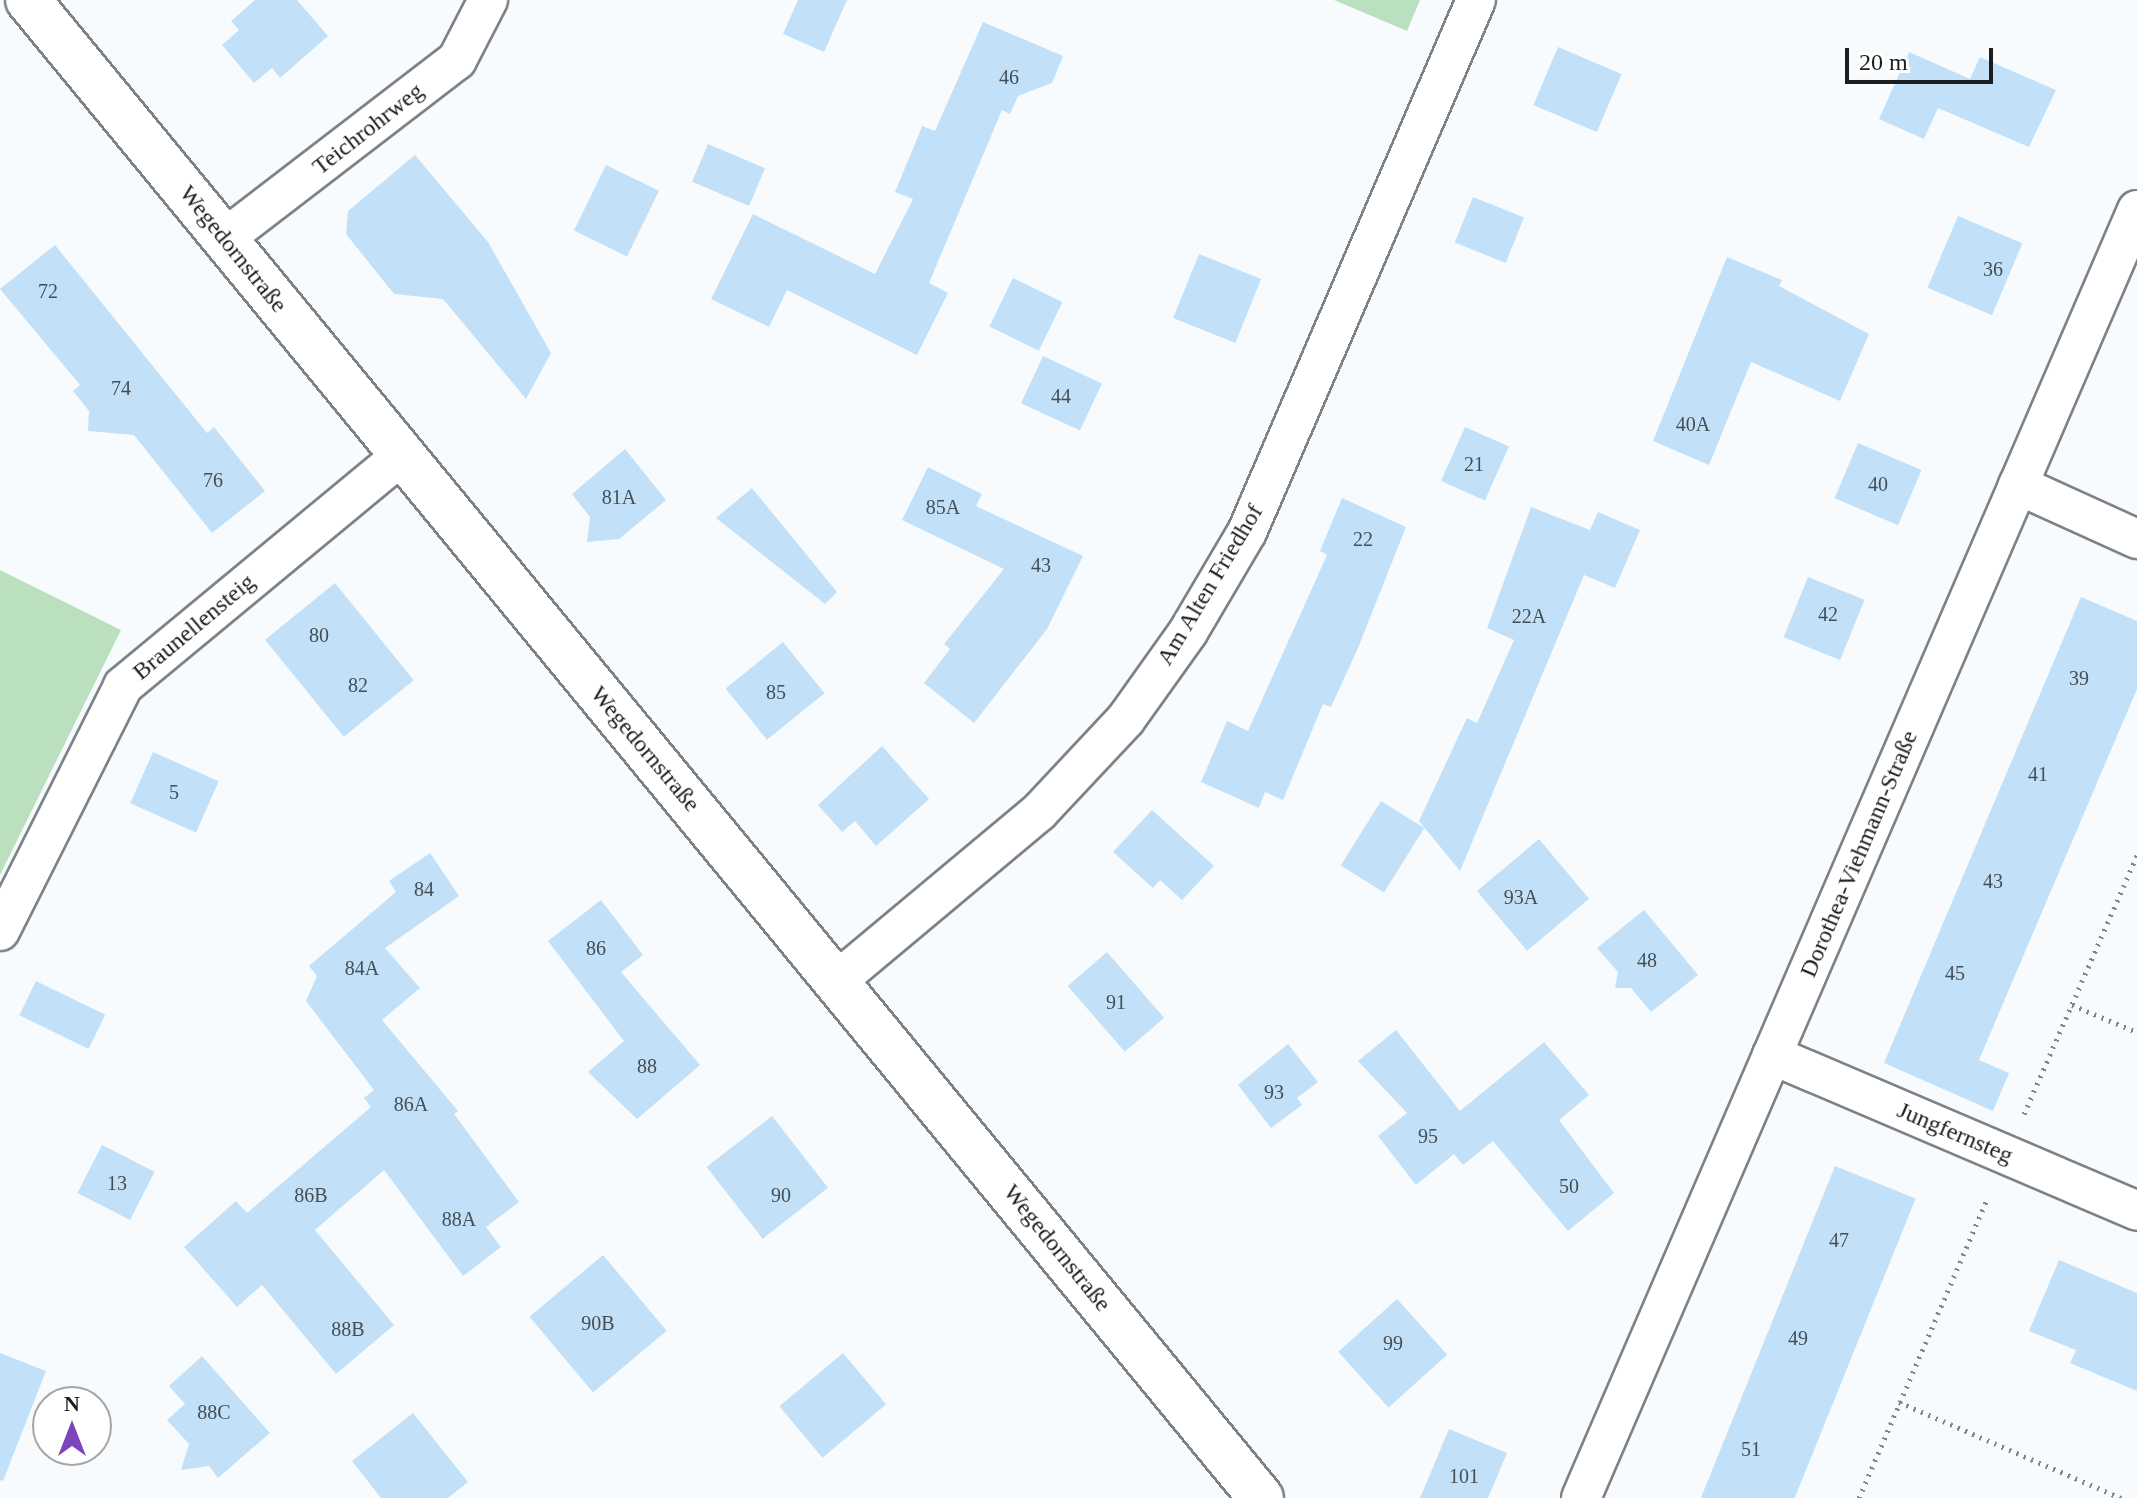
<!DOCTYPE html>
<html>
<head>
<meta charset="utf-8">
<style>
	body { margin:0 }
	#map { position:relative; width:2137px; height:1498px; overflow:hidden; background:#f7fbfe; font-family:"Times New Roman",serif }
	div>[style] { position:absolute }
	.green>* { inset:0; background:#bbe0c0 }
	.building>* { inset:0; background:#c2e1f8; transform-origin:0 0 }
	.path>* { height:5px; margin-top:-2.5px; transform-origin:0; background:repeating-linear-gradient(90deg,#828587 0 2px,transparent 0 8px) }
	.roads { filter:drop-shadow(2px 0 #7d8287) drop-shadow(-2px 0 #7d8287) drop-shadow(0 2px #7d8287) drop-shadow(0 -2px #7d8287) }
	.street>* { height:38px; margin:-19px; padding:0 19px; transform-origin:19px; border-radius:19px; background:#fff }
	.secondary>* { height:44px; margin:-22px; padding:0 22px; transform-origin:22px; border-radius:22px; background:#fff }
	span { translate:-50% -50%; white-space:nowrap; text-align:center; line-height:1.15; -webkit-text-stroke:8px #fff; paint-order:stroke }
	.number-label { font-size:20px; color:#454e55 }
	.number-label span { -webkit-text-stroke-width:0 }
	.street-label { font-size:24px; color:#1b1d1f }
	.north { position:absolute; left:32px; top:1386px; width:80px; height:80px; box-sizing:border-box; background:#fff; border:2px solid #a4a5a5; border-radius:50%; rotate:0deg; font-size:22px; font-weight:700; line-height:32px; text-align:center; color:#1b1d1f }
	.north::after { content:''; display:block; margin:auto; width:28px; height:36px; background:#7e45bb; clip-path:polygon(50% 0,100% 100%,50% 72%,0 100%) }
	.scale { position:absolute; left:1845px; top:48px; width:148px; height:36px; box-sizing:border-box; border:4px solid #1b1d1f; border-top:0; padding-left:10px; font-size:24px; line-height:28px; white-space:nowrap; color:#1b1d1f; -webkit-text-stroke:6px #fff; paint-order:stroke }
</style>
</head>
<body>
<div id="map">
	<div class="green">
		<i style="clip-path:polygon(1334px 0,1420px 0,1407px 31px)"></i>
		<i style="clip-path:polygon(0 570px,121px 630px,0 875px)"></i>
	</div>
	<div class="building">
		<i style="clip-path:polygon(255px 0,297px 0,328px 36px,280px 78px,272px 68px,254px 83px,222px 45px,239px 30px,231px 21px)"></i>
		<i style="clip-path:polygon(798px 0,847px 0,824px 52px,783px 34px)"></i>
		<i style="clip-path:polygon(983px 22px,1063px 56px,1052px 83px,1018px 96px,1010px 114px,1002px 110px,929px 283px,948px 293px,917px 355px,787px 290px,769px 327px,711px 299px,753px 214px,875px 274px,913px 199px,895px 192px,919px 134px,922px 126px,935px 131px)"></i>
		<i style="left:1558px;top:47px;width:69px;height:63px;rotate:23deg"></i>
		<i style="clip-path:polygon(1909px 52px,1970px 79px,1980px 57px,2056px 90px,2029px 147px,1938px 108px,1924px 139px,1879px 119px)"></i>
		<i style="left:708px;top:144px;width:62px;height:41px;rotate:23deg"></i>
		<i style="clip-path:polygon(415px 155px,488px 242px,551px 353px,526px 399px,443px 299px,394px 294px,346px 234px,348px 211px)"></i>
		<i style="left:606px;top:165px;width:59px;height:73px;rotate:26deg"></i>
		<i style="left:1473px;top:197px;width:55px;height:49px;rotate:22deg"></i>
		<i style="left:1958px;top:216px;width:70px;height:78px;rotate:23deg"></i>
		<i style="clip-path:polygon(55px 245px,207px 433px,214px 427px,265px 491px,212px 533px,134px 435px,88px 431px,89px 411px,73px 391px,80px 385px,0 289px)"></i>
		<i style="left:1199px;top:254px;width:67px;height:69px;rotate:22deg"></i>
		<i style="clip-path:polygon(1727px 257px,1782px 280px,1779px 286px,1869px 334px,1840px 401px,1751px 362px,1709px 465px,1653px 441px)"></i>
		<i style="left:1013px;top:278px;width:55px;height:54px;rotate:26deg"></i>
		<i style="left:1043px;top:356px;width:65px;height:52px;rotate:25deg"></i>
		<i style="left:1465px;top:427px;width:48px;height:59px;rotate:24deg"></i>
		<i style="left:1858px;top:443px;width:69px;height:60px;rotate:23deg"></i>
		<i style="clip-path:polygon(625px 449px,666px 500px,619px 539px,587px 542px,590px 517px,572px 494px)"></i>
		<i style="clip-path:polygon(928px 467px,982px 494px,976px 506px,1083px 556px,1047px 629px,974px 723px,924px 683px,950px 649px,944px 644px,1004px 569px,902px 520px)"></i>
		<i style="clip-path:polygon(752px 488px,837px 592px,825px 604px,716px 518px)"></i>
		<i style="clip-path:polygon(1342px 498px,1406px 527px,1358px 648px,1331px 707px,1323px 704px,1283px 800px,1265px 792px,1259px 808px,1201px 782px,1227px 721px,1248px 731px,1327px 555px,1320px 551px)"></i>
		<i style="clip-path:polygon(1531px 507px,1590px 530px,1598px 512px,1640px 530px,1615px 588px,1584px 575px,1460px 871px,1419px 821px,1467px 718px,1477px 723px,1514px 640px,1487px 628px)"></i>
		<i style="left:1808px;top:577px;width:61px;height:65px;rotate:22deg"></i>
		<i style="left:335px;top:583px;width:125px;height:90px;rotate:51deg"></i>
		<i style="clip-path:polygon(2081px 597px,2137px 621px,2137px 689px,1979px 1060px,2009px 1073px,1993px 1111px,1884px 1063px)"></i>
		<i style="left:783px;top:642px;width:66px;height:74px;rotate:51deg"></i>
		<i style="clip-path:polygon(882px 746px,929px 799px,876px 846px,855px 821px,842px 832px,818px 805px)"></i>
		<i style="left:153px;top:752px;width:72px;height:56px;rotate:24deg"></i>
		<i style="left:1381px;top:801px;width:51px;height:76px;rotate:32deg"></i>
		<i style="clip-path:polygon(1152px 810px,1214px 866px,1182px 900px,1160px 880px,1153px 888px,1113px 852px)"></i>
		<i style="left:1539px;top:839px;width:78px;height:81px;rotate:50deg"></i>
		<i style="clip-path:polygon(430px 853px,459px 896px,385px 948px,420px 988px,382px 1020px,458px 1111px,454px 1114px,519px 1202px,486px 1227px,501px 1247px,463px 1276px,384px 1170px,315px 1230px,394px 1325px,336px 1374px,262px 1285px,237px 1307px,184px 1247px,236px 1201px,247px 1213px,371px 1107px,364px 1098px,374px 1090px,306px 1001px,317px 976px,309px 966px,396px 892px,389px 881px)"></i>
		<i style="clip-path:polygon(601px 900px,643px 955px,621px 972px,700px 1065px,637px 1119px,588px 1072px,624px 1041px,548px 941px)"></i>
		<i style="clip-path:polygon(1644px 910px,1698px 975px,1651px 1012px,1631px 988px,1615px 988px,1618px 972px,1597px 948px)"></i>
		<i style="left:1107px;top:952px;width:87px;height:52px;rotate:49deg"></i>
		<i style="left:36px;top:981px;width:77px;height:38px;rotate:26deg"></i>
		<i style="clip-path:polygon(1396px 1030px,1460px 1111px,1544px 1042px,1589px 1095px,1559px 1120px,1614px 1193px,1568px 1231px,1493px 1141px,1463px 1165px,1454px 1154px,1416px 1185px,1378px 1136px,1407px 1113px,1358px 1061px)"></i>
		<i style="clip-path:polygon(1288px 1044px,1318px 1082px,1297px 1098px,1302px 1105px,1271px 1128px,1238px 1085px)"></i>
		<i style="left:772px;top:1116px;width:91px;height:83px;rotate:52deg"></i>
		<i style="left:102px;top:1145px;width:59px;height:54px;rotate:27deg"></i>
		<i style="left:1835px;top:1166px;width:87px;height:361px;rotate:22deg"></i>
		<i style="left:603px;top:1255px;width:99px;height:96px;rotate:50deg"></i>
		<i style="clip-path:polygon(2059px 1260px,2137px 1293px,2137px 1391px,2070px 1363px,2076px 1350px,2029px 1331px)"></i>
		<i style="left:1397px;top:1299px;width:75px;height:79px;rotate:48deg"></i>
		<i style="clip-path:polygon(0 1353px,46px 1371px,3px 1481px,0 1480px)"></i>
		<i style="left:843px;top:1353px;width:67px;height:83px;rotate:50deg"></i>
		<i style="clip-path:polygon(202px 1356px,270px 1433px,218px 1478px,209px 1466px,181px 1470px,189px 1444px,167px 1420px,185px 1404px,169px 1386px)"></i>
		<i style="clip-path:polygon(413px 1413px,468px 1482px,448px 1498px,381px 1498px,352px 1461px)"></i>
		<i style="clip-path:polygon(1449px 1429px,1507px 1453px,1488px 1498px,1420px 1498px)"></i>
	</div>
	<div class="path">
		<i style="left:2072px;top:1005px;width:70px;rotate:22.6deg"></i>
		<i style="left:2024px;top:1114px;width:283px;rotate:-66.4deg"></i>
		<i style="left:1899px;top:1402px;width:242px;rotate:23.4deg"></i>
		<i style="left:1859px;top:1498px;width:327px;rotate:-66.8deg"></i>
	</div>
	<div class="roads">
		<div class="street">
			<i style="left:225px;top:238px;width:292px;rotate:-37.5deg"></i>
			<i style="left:457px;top:60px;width:68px;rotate:-62.7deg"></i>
			<i style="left:2018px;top:485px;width:131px;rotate:24.4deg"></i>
			<i style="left:0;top:931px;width:274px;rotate:-63.3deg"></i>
			<i style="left:123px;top:686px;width:362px;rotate:-39.6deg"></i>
			<i style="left:838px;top:980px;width:262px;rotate:-39.9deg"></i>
			<i style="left:1039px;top:812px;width:127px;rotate:-46.9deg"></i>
			<i style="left:1126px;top:719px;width:107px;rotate:-54.5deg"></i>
			<i style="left:1188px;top:632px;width:116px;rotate:-59.5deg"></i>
			<i style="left:1247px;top:532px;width:579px;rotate:-66.71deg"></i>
			<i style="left:1772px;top:1055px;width:397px;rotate:23.1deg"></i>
			<i style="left:1581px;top:1498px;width:1403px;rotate:-66.65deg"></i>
		</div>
		<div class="secondary">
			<i style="left:28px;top:0;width:1940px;rotate:50.54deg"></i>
		</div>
	</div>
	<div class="number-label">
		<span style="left:1009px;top:77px">46</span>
		<span style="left:1993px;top:269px">36</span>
		<span style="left:48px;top:291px">72</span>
		<span style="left:121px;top:388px">74</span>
		<span style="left:1061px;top:396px">44</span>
		<span style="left:1693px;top:424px">40A</span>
		<span style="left:1474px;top:464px">21</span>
		<span style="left:213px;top:480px">76</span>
		<span style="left:1878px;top:484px">40</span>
		<span style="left:619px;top:497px">81A</span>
		<span style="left:943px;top:507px">85A</span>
		<span style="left:1363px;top:539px">22</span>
		<span style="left:1041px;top:565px">43</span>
		<span style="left:1828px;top:614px">42</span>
		<span style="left:1529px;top:616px">22A</span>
		<span style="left:319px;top:635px">80</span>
		<span style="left:2079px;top:678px">39</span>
		<span style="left:358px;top:685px">82</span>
		<span style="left:776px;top:692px">85</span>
		<span style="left:2038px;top:774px">41</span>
		<span style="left:174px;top:792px">5</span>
		<span style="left:1993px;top:881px">43</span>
		<span style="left:424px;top:889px">84</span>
		<span style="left:1521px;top:897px">93A</span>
		<span style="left:596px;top:948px">86</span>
		<span style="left:1647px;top:960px">48</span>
		<span style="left:362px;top:968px">84A</span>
		<span style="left:1955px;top:973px">45</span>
		<span style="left:1116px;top:1002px">91</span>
		<span style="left:647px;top:1066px">88</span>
		<span style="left:1274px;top:1092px">93</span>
		<span style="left:411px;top:1104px">86A</span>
		<span style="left:1428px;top:1136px">95</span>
		<span style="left:117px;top:1183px">13</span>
		<span style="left:1569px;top:1186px">50</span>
		<span style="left:311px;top:1195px">86B</span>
		<span style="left:781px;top:1195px">90</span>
		<span style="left:459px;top:1219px">88A</span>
		<span style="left:1839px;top:1240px">47</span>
		<span style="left:598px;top:1323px">90B</span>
		<span style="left:348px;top:1329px">88B</span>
		<span style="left:1798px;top:1338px">49</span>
		<span style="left:1393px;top:1343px">99</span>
		<span style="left:214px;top:1412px">88C</span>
		<span style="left:1751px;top:1449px">51</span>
		<span style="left:1464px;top:1476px">101</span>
	</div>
	<div class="street-label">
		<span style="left:368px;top:129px;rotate:-38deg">Teichrohrweg</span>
		<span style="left:233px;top:249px;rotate:51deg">Wegedornstraße</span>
		<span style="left:1210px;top:585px;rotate:-59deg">Am Alten Friedhof</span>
		<span style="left:194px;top:627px;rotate:-40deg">Braunellensteig</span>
		<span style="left:645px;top:749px;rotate:50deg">Wegedornstraße</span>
		<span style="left:1859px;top:854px;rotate:-67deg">Dorothea-Viehmann-Straße</span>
		<span style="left:1955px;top:1133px;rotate:23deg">Jungfernsteg</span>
		<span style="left:1057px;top:1248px;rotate:51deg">Wegedornstraße</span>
	</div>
	<div class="north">N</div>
	<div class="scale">20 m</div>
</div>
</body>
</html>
